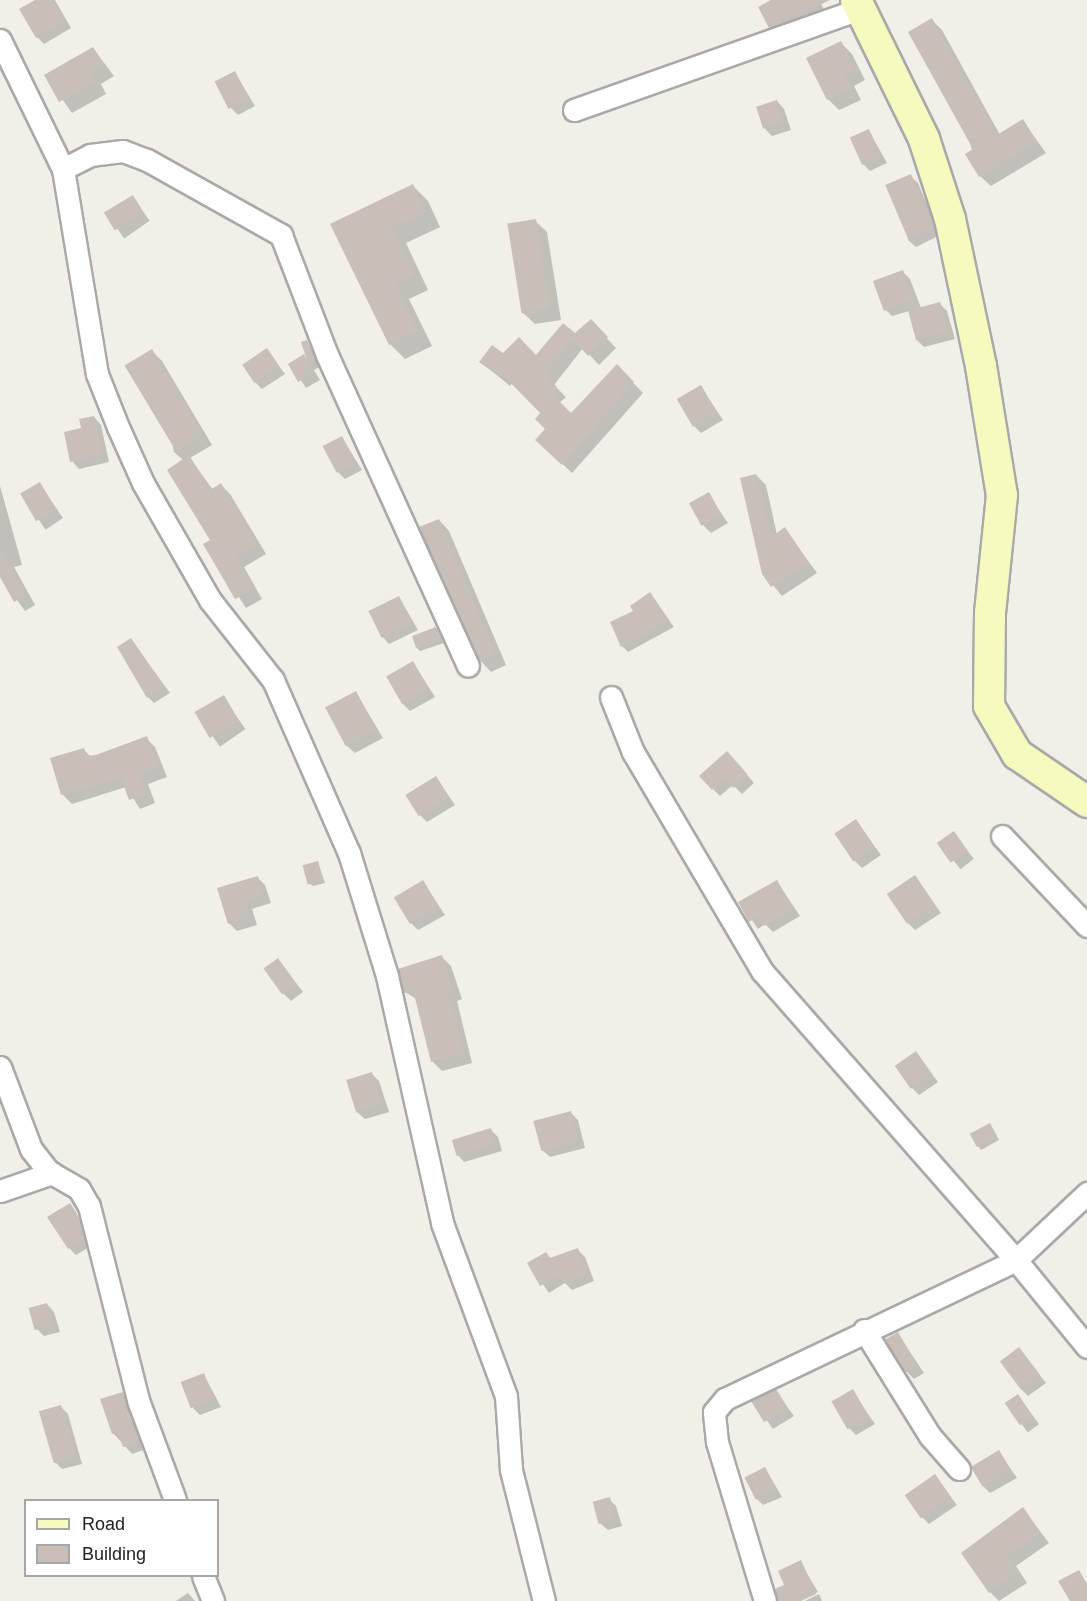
<!DOCTYPE html>
<html>
<head>
<meta charset="utf-8">
<style>
	body { margin:0 }
	#map { position:relative; width:1087px; height:1601px; overflow:hidden; background:#f2efe9; font-family:Helvetica,sans-serif }
	div>[style] { position:absolute }
	.shadow>* { inset:0; background:#0003; transform-origin:0 0 }
	.building>* { inset:0; background:#c7bfb8; transform-origin:0 0 }
	.roads { filter:drop-shadow(2px 0 #a9a9a9) drop-shadow(-2px 0 #a9a9a9) drop-shadow(0 2px #a9a9a9) drop-shadow(0 -2px #a9a9a9) }
	.minor>* { height:21px; margin:-10.5px; padding:0 10.5px; transform-origin:10.5px; border-radius:10.5px; background:#fff }
	.secondary>* { height:30px; margin:-15px; padding:0 15px; transform-origin:15px; border-radius:15px; background:#f7fabf }
	span { translate:-50% -50%; white-space:nowrap; text-align:center; line-height:1.15; -webkit-text-stroke:5px #fff; paint-order:stroke }
	.legend { position:absolute; left:24px; top:1499px; width:195px; height:78px; box-sizing:border-box; background:#fff; border:2px solid #a7a7a7; margin:0; padding:8px 10px; list-style:none; font-size:18px; color:#222 }
	.legend li { display:flex; align-items:center; gap:12px; height:30px }
	.legend b { width:30px; border:2px solid #a7a7a7 }
</style>
</head>
<body>
<div id="map">
	<div class="shadow">
		<i style="clip-path:polygon(38px 0,55px 0,71px 28px,44px 44px,37px 37px)"></i>
		<i style="clip-path:polygon(774px 0,819px 0,828px 17px,781px 37px,770px 27px)"></i>
		<i style="clip-path:polygon(932px 20px,942px 30px,1000px 135px,1023px 121px,1046px 153px,991px 186px,980px 176px)"></i>
		<i style="clip-path:polygon(841px 43px,852px 54px,865px 80px,854px 86px,861px 100px,839px 110px,828px 99px)"></i>
		<i style="clip-path:polygon(93px 48px,114px 76px,101px 84px,106px 94px,72px 113px,46px 76px)"></i>
		<i style="clip-path:polygon(235px 73px,255px 106px,238px 115px,231px 108px)"></i>
		<i style="clip-path:polygon(777px 101px,784px 109px,791px 130px,772px 136px,765px 129px)"></i>
		<i style="clip-path:polygon(869px 131px,887px 163px,870px 171px,862px 163px)"></i>
		<i style="clip-path:polygon(910px 176px,918px 183px,940px 235px,916px 247px,908px 240px)"></i>
		<i style="clip-path:polygon(413px 186px,428px 201px,440px 227px,406px 243px,428px 290px,409px 299px,432px 346px,405px 359px,390px 344px,332px 224px)"></i>
		<i style="left:133px;top:197px;width:29px;height:31px;rotate:55deg"></i>
		<i style="clip-path:polygon(535px 221px,547px 232px,561px 320px,535px 324px,523px 313px)"></i>
		<i style="clip-path:polygon(903px 272px,910px 279px,921px 308px,940px 304px,947px 311px,955px 339px,924px 347px,917px 340px,909px 311px,892px 316px,885px 309px)"></i>
		<i style="clip-path:polygon(600px 331px,616px 348px,599px 365px,583px 348px,554px 385px,566px 397px,559px 403px,571px 415px,617px 366px,643px 393px,572px 473px,547px 449px,543px 413px,513px 382px,510px 386px,481px 362px,503px 355px,537px 357px,575px 335px)"></i>
		<i style="clip-path:polygon(307px 341px,321px 366px,314px 370px,320px 380px,306px 388px,290px 364px,304px 356px,309px 362px)"></i>
		<i style="clip-path:polygon(267px 350px,285px 374px,262px 389px,255px 382px)"></i>
		<i style="clip-path:polygon(152px 351px,162px 361px,212px 445px,190px 458px,213px 490px,221px 485px,230px 494px,266px 554px,244px 567px,262px 599px,246px 608px,205px 544px,212px 540px,184px 461px,174px 452px)"></i>
		<i style="clip-path:polygon(701px 387px,723px 420px,701px 433px,694px 426px)"></i>
		<i style="clip-path:polygon(94px 417px,101px 425px,109px 462px,79px 469px,72px 461px)"></i>
		<i style="clip-path:polygon(342px 438px,362px 470px,345px 479px,338px 472px)"></i>
		<i style="clip-path:polygon(756px 475px,766px 485px,777px 535px,785px 529px,817px 573px,782px 596px,763px 573px)"></i>
		<i style="left:40px;top:484px;width:41px;height:21px;rotate:56deg"></i>
		<i style="clip-path:polygon(0 486px,22px 565px,14px 567px,35px 605px,25px 611px,0 576px)"></i>
		<i style="clip-path:polygon(708px 494px,728px 523px,711px 533px,704px 526px)"></i>
		<i style="clip-path:polygon(439px 520px,449px 531px,506px 665px,491px 672px,481px 661px)"></i>
		<i style="clip-path:polygon(650px 594px,674px 627px,628px 652px,622px 646px)"></i>
		<i style="clip-path:polygon(399px 597px,418px 630px,389px 644px,382px 636px)"></i>
		<i style="clip-path:polygon(436px 629px,444px 643px,420px 651px,417px 648px)"></i>
		<i style="clip-path:polygon(131px 640px,170px 693px,154px 703px,148px 697px)"></i>
		<i style="clip-path:polygon(413px 663px,435px 697px,410px 711px,403px 704px)"></i>
		<i style="clip-path:polygon(356px 693px,383px 738px,355px 753px,347px 746px)"></i>
		<i style="left:223px;top:697px;width:39px;height:31px;rotate:55deg"></i>
		<i style="clip-path:polygon(146px 738px,155px 747px,167px 777px,148px 784px,155px 803px,140px 809px,126px 787px,72px 804px,63px 795px,52px 759px,83px 749px,91px 757px)"></i>
		<i style="clip-path:polygon(734px 760px,754px 783px,742px 794px,733px 785px,720px 796px,713px 789px)"></i>
		<i style="clip-path:polygon(436px 778px,455px 805px,427px 822px,420px 815px)"></i>
		<i style="clip-path:polygon(856px 821px,881px 855px,862px 868px,855px 861px)"></i>
		<i style="left:953px;top:833px;width:33px;height:17px;rotate:51deg"></i>
		<i style="clip-path:polygon(318px 863px,325px 883px,313px 886px,309px 883px)"></i>
		<i style="clip-path:polygon(915px 877px,941px 913px,915px 930px,908px 923px)"></i>
		<i style="clip-path:polygon(258px 878px,265px 885px,271px 903px,252px 909px,257px 925px,237px 931px,229px 923px)"></i>
		<i style="clip-path:polygon(423px 882px,445px 915px,418px 930px,411px 923px)"></i>
		<i style="clip-path:polygon(777px 882px,800px 916px,773px 932px,765px 924px,758px 929px,740px 903px)"></i>
		<i style="clip-path:polygon(442px 957px,451px 966px,462px 999px,457px 1001px,472px 1063px,442px 1071px,433px 1062px,418px 1000px,405px 992px)"></i>
		<i style="clip-path:polygon(278px 960px,303px 992px,291px 1001px,284px 994px)"></i>
		<i style="clip-path:polygon(916px 1053px,938px 1082px,919px 1095px,912px 1088px)"></i>
		<i style="clip-path:polygon(372px 1074px,379px 1081px,389px 1112px,365px 1119px,357px 1112px)"></i>
		<i style="clip-path:polygon(571px 1113px,578px 1120px,585px 1148px,550px 1157px,542px 1150px)"></i>
		<i style="clip-path:polygon(990px 1124px,999px 1140px,981px 1150px,978px 1146px)"></i>
		<i style="clip-path:polygon(491px 1130px,498px 1137px,502px 1151px,464px 1162px,457px 1154px)"></i>
		<i style="clip-path:polygon(69px 1205px,85px 1226px,91px 1246px,76px 1255px,69px 1248px)"></i>
		<i style="clip-path:polygon(578px 1250px,585px 1257px,594px 1281px,572px 1290px,565px 1283px,549px 1293px,529px 1264px,546px 1254px,552px 1259px)"></i>
		<i style="clip-path:polygon(47px 1304px,54px 1312px,60px 1332px,44px 1336px,37px 1329px)"></i>
		<i style="clip-path:polygon(898px 1334px,924px 1373px,914px 1379px,907px 1372px)"></i>
		<i style="clip-path:polygon(1019px 1349px,1046px 1383px,1028px 1396px,1021px 1389px)"></i>
		<i style="clip-path:polygon(204px 1375px,221px 1407px,200px 1415px,193px 1408px)"></i>
		<i style="clip-path:polygon(775px 1391px,794px 1416px,773px 1429px,753px 1401px)"></i>
		<i style="clip-path:polygon(852px 1391px,875px 1424px,856px 1435px,849px 1428px)"></i>
		<i style="clip-path:polygon(123px 1393px,130px 1401px,146px 1449px,132px 1454px,113px 1433px)"></i>
		<i style="left:1018px;top:1396px;width:35px;height:14px;rotate:53deg"></i>
		<i style="clip-path:polygon(61px 1407px,68px 1414px,82px 1464px,62px 1469px,55px 1462px)"></i>
		<i style="clip-path:polygon(999px 1452px,1017px 1478px,990px 1493px,983px 1486px)"></i>
		<i style="clip-path:polygon(765px 1468px,782px 1497px,763px 1505px,756px 1498px)"></i>
		<i style="clip-path:polygon(935px 1476px,957px 1505px,929px 1524px,922px 1517px)"></i>
		<i style="clip-path:polygon(609px 1499px,616px 1506px,622px 1526px,608px 1530px,600px 1523px)"></i>
		<i style="clip-path:polygon(1023px 1509px,1049px 1543px,1016px 1566px,1027px 1583px,999px 1601px,990px 1592px)"></i>
		<i style="clip-path:polygon(800px 1562px,818px 1592px,797px 1601px,777px 1601px,776px 1590px,786px 1585px)"></i>
		<i style="clip-path:polygon(188px 1593px,195px 1601px,176px 1601px)"></i>
		<i style="clip-path:polygon(819px 1594px,822px 1601px,805px 1601px)"></i>
	</div>
	<div class="building">
		<i style="clip-path:polygon(35px 0,53px 0,65px 21px,36px 38px,19px 9px)"></i>
		<i style="clip-path:polygon(771px 0,830px 0,769px 28px,758px 7px)"></i>
		<i style="clip-path:polygon(932px 18px,997px 135px,1023px 119px,1037px 142px,979px 177px,965px 154px,973px 149px,908px 32px)"></i>
		<i style="clip-path:polygon(841px 41px,855px 69px,844px 74px,851px 88px,827px 100px,806px 58px)"></i>
		<i style="clip-path:polygon(93px 47px,104px 65px,90px 73px,95px 82px,59px 102px,44px 75px)"></i>
		<i style="left:235px;top:71px;width:31px;height:23px;rotate:63deg"></i>
		<i style="left:777px;top:100px;width:23px;height:22px;rotate:72deg"></i>
		<i style="left:869px;top:129px;width:30px;height:21px;rotate:66deg"></i>
		<i style="left:911px;top:174px;width:59px;height:28px;rotate:67deg"></i>
		<i style="clip-path:polygon(413px 184px,426px 212px,392px 228px,414px 275px,395px 284px,418px 331px,389px 345px,330px 224px)"></i>
		<i style="left:133px;top:195px;width:21px;height:34px;rotate:59deg"></i>
		<i style="left:536px;top:219px;width:91px;height:29px;rotate:81deg"></i>
		<i style="left:903px;top:270px;width:32px;height:32px;rotate:70deg"></i>
		<i style="left:940px;top:302px;width:31px;height:33px;rotate:75deg"></i>
		<i style="clip-path:polygon(591px 319px,608px 337px,588px 356px,573px 339px,545px 374px,557px 387px,551px 393px,571px 413px,617px 364px,634px 382px,562px 465px,535px 440px,545px 429px,535px 419px,540px 413px,502px 374px,500px 377px,479px 362px,492px 345px,503px 353px,519px 337px,536px 355px,563px 323px,575px 333px)"></i>
		<i style="clip-path:polygon(307px 340px,315px 359px,309px 363px,314px 373px,298px 382px,288px 364px,304px 354px,307px 360px,301px 342px)"></i>
		<i style="left:267px;top:348px;width:22px;height:30px;rotate:56deg"></i>
		<i style="left:152px;top:349px;width:100px;height:32px;rotate:59deg"></i>
		<i style="left:701px;top:385px;width:32px;height:28px;rotate:60deg"></i>
		<i style="clip-path:polygon(94px 416px,103px 455px,70px 462px,64px 432px,81px 428px,79px 419px)"></i>
		<i style="left:342px;top:436px;width:30px;height:22px;rotate:62deg"></i>
		<i style="clip-path:polygon(189px 455px,210px 490px,221px 483px,258px 544px,236px 557px,254px 589px,235px 599px,203px 544px,210px 540px,167px 470px)"></i>
		<i style="clip-path:polygon(756px 474px,771px 537px,785px 527px,809px 563px,771px 587px,762px 574px,740px 478px)"></i>
		<i style="left:40px;top:482px;width:32px;height:23px;rotate:60deg"></i>
		<i style="left:709px;top:492px;width:26px;height:23px;rotate:61deg"></i>
		<i style="clip-path:polygon(439px 519px,496px 655px,480px 662px,419px 527px)"></i>
		<i style="clip-path:polygon(0 547px,26px 595px,14px 602px,0 577px)"></i>
		<i style="clip-path:polygon(650px 592px,669px 620px,621px 647px,610px 622px,633px 611px,630px 606px)"></i>
		<i style="left:399px;top:596px;width:30px;height:34px;rotate:64deg"></i>
		<i style="clip-path:polygon(436px 627px,442px 640px,416px 648px,412px 636px)"></i>
		<i style="clip-path:polygon(131px 638px,164px 686px,147px 698px,117px 647px)"></i>
		<i style="left:413px;top:661px;width:32px;height:31px;rotate:60deg"></i>
		<i style="left:356px;top:691px;width:44px;height:35px;rotate:62deg"></i>
		<i style="left:224px;top:695px;width:30px;height:34px;rotate:60deg"></i>
		<i style="clip-path:polygon(147px 736px,159px 768px,140px 775px,147px 794px,129px 800px,121px 778px,61px 795px,50px 758px,84px 748px,86px 756px,96px 755px)"></i>
		<i style="clip-path:polygon(727px 751px,748px 775px,733px 788px,725px 778px,712px 790px,699px 776px)"></i>
		<i style="left:436px;top:776px;width:25px;height:36px;rotate:58deg"></i>
		<i style="left:856px;top:819px;width:34px;height:26px;rotate:56deg"></i>
		<i style="left:954px;top:831px;width:24px;height:21px;rotate:55deg"></i>
		<i style="left:318px;top:861px;width:20px;height:16px;rotate:75deg"></i>
		<i style="left:915px;top:875px;width:36px;height:34px;rotate:56deg"></i>
		<i style="clip-path:polygon(258px 876px,264px 896px,246px 902px,250px 917px,228px 924px,217px 888px)"></i>
		<i style="left:423px;top:880px;width:31px;height:34px;rotate:59deg"></i>
		<i style="clip-path:polygon(777px 880px,794px 909px,764px 926px,759px 916px,749px 922px,738px 902px)"></i>
		<i style="clip-path:polygon(442px 955px,453px 990px,448px 991px,464px 1054px,431px 1062px,413px 990px,404px 993px,398px 969px)"></i>
		<i style="left:278px;top:958px;width:32px;height:18px;rotate:54deg"></i>
		<i style="left:916px;top:1051px;width:28px;height:26px;rotate:55deg"></i>
		<i style="left:372px;top:1072px;width:34px;height:27px;rotate:73deg"></i>
		<i style="left:571px;top:1111px;width:31px;height:39px;rotate:75deg"></i>
		<i style="left:990px;top:1123px;width:15px;height:23px;rotate:62deg"></i>
		<i style="left:491px;top:1128px;width:17px;height:41px;rotate:73deg"></i>
		<i style="clip-path:polygon(70px 1203px,79px 1217px,84px 1238px,68px 1249px,47px 1217px)"></i>
		<i style="clip-path:polygon(578px 1248px,588px 1274px,563px 1283px,560px 1275px,540px 1286px,527px 1263px,546px 1252px,550px 1258px)"></i>
		<i style="left:47px;top:1303px;width:23px;height:19px;rotate:75deg"></i>
		<i style="left:898px;top:1332px;width:39px;height:15px;rotate:60deg"></i>
		<i style="left:1019px;top:1347px;width:35px;height:24px;rotate:53deg"></i>
		<i style="left:204px;top:1373px;width:28px;height:25px;rotate:69deg"></i>
		<i style="clip-path:polygon(776px 1389px,788px 1408px,764px 1422px,751px 1401px)"></i>
		<i style="left:853px;top:1389px;width:32px;height:25px;rotate:60deg"></i>
		<i style="clip-path:polygon(123px 1392px,140px 1442px,123px 1447px,118px 1432px,112px 1434px,100px 1399px)"></i>
		<i style="left:1018px;top:1394px;width:27px;height:16px;rotate:56deg"></i>
		<i style="left:61px;top:1405px;width:54px;height:23px;rotate:74deg"></i>
		<i style="left:999px;top:1450px;width:23px;height:33px;rotate:59deg"></i>
		<i style="left:765px;top:1467px;width:25px;height:23px;rotate:63deg"></i>
		<i style="left:935px;top:1474px;width:28px;height:37px;rotate:55deg"></i>
		<i style="left:610px;top:1497px;width:23px;height:18px;rotate:75deg"></i>
		<i style="clip-path:polygon(1023px 1507px,1041px 1533px,1007px 1556px,1018px 1572px,989px 1593px,961px 1553px)"></i>
		<i style="clip-path:polygon(801px 1560px,816px 1594px,801px 1601px,777px 1601px,775px 1589px,784px 1585px,778px 1571px)"></i>
		<i style="clip-path:polygon(1079px 1570px,1087px 1584px,1087px 1601px,1070px 1601px,1058px 1581px)"></i>
	</div>
	<div class="roads">
		<div class="minor">
			<i style="left:0;top:40px;width:144px;rotate:64deg"></i>
			<i style="left:63px;top:169px;width:208px;rotate:80.6deg"></i>
			<i style="left:97px;top:374px;width:57px;rotate:68.4deg"></i>
			<i style="left:118px;top:427px;width:61px;rotate:65.9deg"></i>
			<i style="left:143px;top:483px;width:135px;rotate:60.2deg"></i>
			<i style="left:210px;top:600px;width:102px;rotate:51.8deg"></i>
			<i style="left:273px;top:680px;width:189px;rotate:66.3deg"></i>
			<i style="left:349px;top:853px;width:129px;rotate:72.8deg"></i>
			<i style="left:387px;top:976px;width:253px;rotate:77.4deg"></i>
			<i style="left:442px;top:1223px;width:184px;rotate:69.7deg"></i>
			<i style="left:506px;top:1396px;width:74px;rotate:86.1deg"></i>
			<i style="left:511px;top:1470px;width:135px;rotate:75.9deg"></i>
			<i style="left:574px;top:110px;width:303px;rotate:-19.5deg"></i>
			<i style="left:63px;top:169px;width:30px;rotate:-27deg"></i>
			<i style="left:90px;top:155px;width:33px;rotate:-7deg"></i>
			<i style="left:123px;top:151px;width:26px;rotate:21deg"></i>
			<i style="left:147px;top:160px;width:154px;rotate:29.2deg"></i>
			<i style="left:281px;top:235px;width:129px;rotate:69deg"></i>
			<i style="left:327px;top:355px;width:341px;rotate:65.6deg"></i>
			<i style="left:611px;top:697px;width:59px;rotate:68.2deg"></i>
			<i style="left:633px;top:752px;width:254px;rotate:59.5deg"></i>
			<i style="left:762px;top:971px;width:385px;rotate:48.7deg"></i>
			<i style="left:1016px;top:1260px;width:112px;rotate:50.8deg"></i>
			<i style="left:1002px;top:836px;width:124px;rotate:46.6deg"></i>
			<i style="left:0;top:1067px;width:88px;rotate:69.3deg"></i>
			<i style="left:31px;top:1149px;width:28px;rotate:52deg"></i>
			<i style="left:48px;top:1171px;width:36px;rotate:30deg"></i>
			<i style="left:79px;top:1189px;width:20px;rotate:60deg"></i>
			<i style="left:89px;top:1206px;width:203px;rotate:75.8deg"></i>
			<i style="left:139px;top:1403px;width:103px;rotate:69.6deg"></i>
			<i style="left:0;top:1191px;width:55px;rotate:-19.1deg"></i>
			<i style="left:864px;top:1330px;width:125px;rotate:58.1deg"></i>
			<i style="left:930px;top:1436px;width:44px;rotate:48.7deg"></i>
			<i style="left:203px;top:1576px;width:27px;rotate:68deg"></i>
			<i style="left:765px;top:1601px;width:166px;rotate:-106.8deg"></i>
			<i style="left:717px;top:1442px;width:30px;rotate:-96deg"></i>
			<i style="left:714px;top:1412px;width:17px;rotate:-50deg"></i>
			<i style="left:725px;top:1399px;width:322px;rotate:-25.5deg"></i>
			<i style="left:1016px;top:1260px;width:98px;rotate:-43.3deg"></i>
		</div>
		<div class="secondary">
			<i style="left:856px;top:0;width:155px;rotate:63.9deg"></i>
			<i style="left:924px;top:139px;width:84px;rotate:72deg"></i>
			<i style="left:950px;top:219px;width:150px;rotate:78.1deg"></i>
			<i style="left:981px;top:366px;width:131px;rotate:80.8deg"></i>
			<i style="left:1002px;top:495px;width:119px;rotate:95.8deg"></i>
			<i style="left:990px;top:613px;width:93px;rotate:90.6deg"></i>
			<i style="left:989px;top:706px;width:56px;rotate:59.7deg"></i>
			<i style="left:1017px;top:754px;width:85px;rotate:34.4deg"></i>
		</div>
	</div>
	<ul class="legend">
	<li><b style="height:8px;background:#f7fabf"></b>Road</li>
	<li><b style="height:16px;background:#c7bfb8"></b>Building</li>
	</ul>
</div>
</body>
</html>
